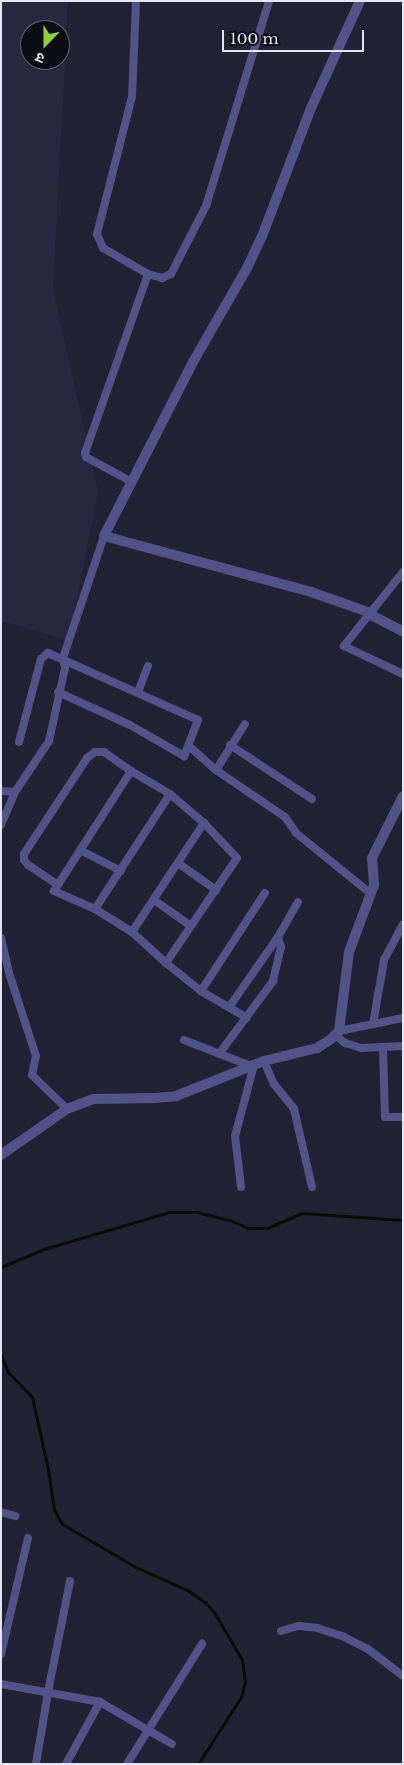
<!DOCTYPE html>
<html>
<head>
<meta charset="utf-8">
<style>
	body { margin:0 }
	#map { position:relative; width:404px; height:1765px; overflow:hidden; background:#212234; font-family:"Libre Baskerville","Noto Sans Devanagari",serif }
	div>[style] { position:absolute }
	.built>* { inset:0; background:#282941 }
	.stream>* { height:3px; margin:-1.5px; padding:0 1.5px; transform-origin:1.5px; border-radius:1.5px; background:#040f00 }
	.minor>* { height:8px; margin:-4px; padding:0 4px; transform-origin:4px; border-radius:4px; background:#525489 }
	.tertiary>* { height:10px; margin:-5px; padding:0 5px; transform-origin:5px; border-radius:5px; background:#525489 }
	span { translate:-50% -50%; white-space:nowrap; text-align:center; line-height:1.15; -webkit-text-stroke:4.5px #0c0d14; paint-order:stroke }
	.frame { position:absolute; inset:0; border:2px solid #e5e6f2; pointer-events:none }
	.north { position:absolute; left:20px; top:20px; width:50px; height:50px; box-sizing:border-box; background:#0c0d14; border:1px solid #63646d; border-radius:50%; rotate:202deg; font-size:14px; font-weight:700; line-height:20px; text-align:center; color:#e5e6f2 }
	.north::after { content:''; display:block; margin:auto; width:18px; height:22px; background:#90cd41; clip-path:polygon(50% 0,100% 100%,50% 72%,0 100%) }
	.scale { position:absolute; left:222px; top:30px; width:142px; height:22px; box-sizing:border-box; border:2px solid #e5e6f2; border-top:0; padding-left:6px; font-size:15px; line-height:18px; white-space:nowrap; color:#e5e6f2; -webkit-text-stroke:4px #0c0d14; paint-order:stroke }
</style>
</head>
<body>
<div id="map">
	<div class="built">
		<i style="clip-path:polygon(evenodd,1px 1px,68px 1px,53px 289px,98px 491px,69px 640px,1px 621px,1px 1px,30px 30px,60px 30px,60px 60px,30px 60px,30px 30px)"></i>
	</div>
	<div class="stream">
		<i style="left:1px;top:1267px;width:47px;rotate:-22.7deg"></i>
		<i style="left:44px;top:1249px;width:130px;rotate:-16.5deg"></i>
		<i style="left:169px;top:1212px;width:28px"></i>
		<i style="left:197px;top:1212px;width:34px;rotate:14deg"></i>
		<i style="left:230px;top:1220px;width:20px;rotate:24deg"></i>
		<i style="left:248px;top:1228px;width:19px"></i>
		<i style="left:267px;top:1228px;width:38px;rotate:-23deg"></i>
		<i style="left:302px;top:1213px;width:101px;rotate:4deg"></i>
		<i style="left:1px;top:1355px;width:18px;rotate:68deg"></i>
		<i style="left:8px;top:1372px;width:35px;rotate:46deg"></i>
		<i style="left:32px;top:1397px;width:74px;rotate:77.5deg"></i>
		<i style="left:48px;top:1469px;width:41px;rotate:81.7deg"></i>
		<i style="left:54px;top:1510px;width:16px;rotate:60deg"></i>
		<i style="left:62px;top:1524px;width:86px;rotate:30.2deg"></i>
		<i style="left:136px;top:1567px;width:58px;rotate:24.4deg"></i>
		<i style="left:189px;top:1591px;width:19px;rotate:35deg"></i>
		<i style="left:205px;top:1602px;width:13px;rotate:48deg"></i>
		<i style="left:214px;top:1612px;width:56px;rotate:59.7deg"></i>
		<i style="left:242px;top:1660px;width:21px;rotate:82deg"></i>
		<i style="left:245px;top:1681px;width:16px;rotate:104deg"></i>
		<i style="left:241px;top:1697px;width:80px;rotate:122.7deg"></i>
	</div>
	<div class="minor">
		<i style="left:148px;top:274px;width:15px;rotate:16deg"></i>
		<i style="left:162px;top:278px;width:10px;rotate:-24deg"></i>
		<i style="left:171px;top:274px;width:76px;rotate:-62.8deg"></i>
		<i style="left:206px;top:206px;width:214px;rotate:-72.9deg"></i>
		<i style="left:132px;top:482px;width:52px;rotate:-151.5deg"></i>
		<i style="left:86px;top:457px;width:4px;rotate:-104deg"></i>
		<i style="left:85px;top:453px;width:190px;rotate:-70.6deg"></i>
		<i style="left:148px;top:274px;width:52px;rotate:-150deg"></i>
		<i style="left:103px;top:248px;width:15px;rotate:-113deg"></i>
		<i style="left:97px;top:234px;width:141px;rotate:-75.7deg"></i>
		<i style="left:132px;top:97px;width:96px;rotate:-87.6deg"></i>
		<i style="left:403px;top:572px;width:95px;rotate:128.6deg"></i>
		<i style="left:344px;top:646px;width:65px;rotate:25.4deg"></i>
		<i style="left:138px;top:692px;width:28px;rotate:-69deg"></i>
		<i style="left:19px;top:742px;width:86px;rotate:-75.2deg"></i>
		<i style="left:41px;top:659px;width:9px;rotate:-41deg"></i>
		<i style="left:48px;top:653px;width:164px;rotate:24.1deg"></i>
		<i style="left:198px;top:720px;width:39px;rotate:111deg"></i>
		<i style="left:184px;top:756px;width:62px;rotate:-150.1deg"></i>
		<i style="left:130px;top:725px;width:79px;rotate:-155.4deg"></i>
		<i style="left:230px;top:745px;width:98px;rotate:33.4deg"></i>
		<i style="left:189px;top:746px;width:36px;rotate:42deg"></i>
		<i style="left:216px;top:770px;width:83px;rotate:34.3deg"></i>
		<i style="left:285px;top:817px;width:19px;rotate:55deg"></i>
		<i style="left:296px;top:833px;width:95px;rotate:39deg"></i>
		<i style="left:216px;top:770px;width:54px;rotate:-57.8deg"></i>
		<i style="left:1px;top:791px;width:14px;rotate:4deg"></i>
		<i style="left:1px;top:825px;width:36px;rotate:-67deg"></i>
		<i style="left:15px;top:792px;width:61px;rotate:-56.3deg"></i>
		<i style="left:49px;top:741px;width:75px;rotate:-77.6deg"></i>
		<i style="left:65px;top:668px;width:10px;rotate:-101deg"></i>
		<i style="left:63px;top:658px;width:129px;rotate:-71.4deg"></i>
		<i style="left:80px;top:850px;width:46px;rotate:27.1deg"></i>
		<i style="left:178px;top:863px;width:47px;rotate:35.4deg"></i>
		<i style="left:58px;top:885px;width:36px;rotate:-146deg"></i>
		<i style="left:28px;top:865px;width:6px;rotate:-129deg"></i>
		<i style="left:24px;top:860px;width:6px;rotate:-90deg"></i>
		<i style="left:24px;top:854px;width:115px;rotate:-56.7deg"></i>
		<i style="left:87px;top:758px;width:10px;rotate:-37deg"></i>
		<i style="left:95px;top:752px;width:9px"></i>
		<i style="left:104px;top:752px;width:33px;rotate:35deg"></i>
		<i style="left:154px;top:900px;width:45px;rotate:35.1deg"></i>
		<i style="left:95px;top:909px;width:137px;rotate:-56.9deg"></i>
		<i style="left:132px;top:932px;width:131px;rotate:-56.6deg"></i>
		<i style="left:1px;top:938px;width:39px;rotate:77deg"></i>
		<i style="left:10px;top:976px;width:84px;rotate:72deg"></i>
		<i style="left:36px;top:1056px;width:19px;rotate:102deg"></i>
		<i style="left:32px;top:1075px;width:49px;rotate:44.2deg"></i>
		<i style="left:166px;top:963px;width:46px;rotate:-137.6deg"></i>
		<i style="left:132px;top:932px;width:44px;rotate:-148.1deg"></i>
		<i style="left:95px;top:909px;width:45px;rotate:-156.3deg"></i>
		<i style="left:54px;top:891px;width:143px;rotate:-57.3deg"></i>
		<i style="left:131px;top:771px;width:45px;rotate:30.5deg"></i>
		<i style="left:170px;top:794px;width:45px;rotate:40.5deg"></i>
		<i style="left:204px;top:823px;width:48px;rotate:46.7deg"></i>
		<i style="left:237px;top:858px;width:127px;rotate:124.1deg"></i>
		<i style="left:166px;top:963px;width:45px;rotate:38.7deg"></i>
		<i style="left:201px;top:991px;width:53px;rotate:30.4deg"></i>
		<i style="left:201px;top:991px;width:117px;rotate:-56.9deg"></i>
		<i style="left:230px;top:1006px;width:84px;rotate:-55.2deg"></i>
		<i style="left:278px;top:937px;width:40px;rotate:-60.3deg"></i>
		<i style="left:373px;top:1024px;width:65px;rotate:-80.2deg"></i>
		<i style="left:384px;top:960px;width:40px;rotate:-62deg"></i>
		<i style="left:339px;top:1031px;width:65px;rotate:-11.5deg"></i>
		<i style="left:335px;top:1035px;width:13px;rotate:39deg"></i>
		<i style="left:345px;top:1043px;width:17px;rotate:17deg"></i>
		<i style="left:361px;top:1048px;width:42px;rotate:-2.7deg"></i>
		<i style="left:184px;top:1040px;width:72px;rotate:21.2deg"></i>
		<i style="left:383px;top:1047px;width:70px;rotate:88.4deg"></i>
		<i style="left:385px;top:1117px;width:18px"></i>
		<i style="left:219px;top:1054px;width:91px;rotate:-53.5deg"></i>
		<i style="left:273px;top:981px;width:35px;rotate:-77deg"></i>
		<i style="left:281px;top:947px;width:10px;rotate:-107deg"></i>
		<i style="left:264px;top:1061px;width:25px;rotate:67deg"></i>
		<i style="left:274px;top:1084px;width:32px;rotate:51deg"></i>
		<i style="left:294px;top:1109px;width:80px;rotate:77deg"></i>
		<i style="left:241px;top:1187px;width:51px;rotate:-96.7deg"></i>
		<i style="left:235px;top:1136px;width:73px;rotate:-75deg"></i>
		<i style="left:1px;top:1512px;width:15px;rotate:16deg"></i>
		<i style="left:281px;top:1631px;width:19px;rotate:-16deg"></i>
		<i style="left:299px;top:1626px;width:18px;rotate:6deg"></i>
		<i style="left:317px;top:1628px;width:28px;rotate:18deg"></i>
		<i style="left:344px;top:1637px;width:27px;rotate:27deg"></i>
		<i style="left:368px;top:1649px;width:44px;rotate:37.6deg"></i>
		<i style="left:1px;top:1654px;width:119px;rotate:-76.9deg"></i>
		<i style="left:1px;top:1684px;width:101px;rotate:10.3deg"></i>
		<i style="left:100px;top:1702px;width:83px;rotate:30.3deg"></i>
		<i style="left:36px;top:1764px;width:73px;rotate:-80.5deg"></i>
		<i style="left:48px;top:1692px;width:113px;rotate:-78.8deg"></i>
		<i style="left:66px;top:1764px;width:71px;rotate:-61.3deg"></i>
		<i style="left:127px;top:1764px;width:142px;rotate:-58deg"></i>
	</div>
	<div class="tertiary">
		<i style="left:360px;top:1px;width:118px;rotate:114.6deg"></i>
		<i style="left:311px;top:108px;width:137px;rotate:110.9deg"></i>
		<i style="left:262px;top:236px;width:35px;rotate:115deg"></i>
		<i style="left:247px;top:268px;width:108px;rotate:119.9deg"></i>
		<i style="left:193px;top:362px;width:195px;rotate:117.1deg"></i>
		<i style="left:104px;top:536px;width:214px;rotate:15.1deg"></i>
		<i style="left:311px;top:592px;width:64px;rotate:19.3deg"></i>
		<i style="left:371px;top:613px;width:4px;rotate:56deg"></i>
		<i style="left:373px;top:616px;width:34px;rotate:27deg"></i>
		<i style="left:1px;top:1155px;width:80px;rotate:-34.9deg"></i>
		<i style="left:67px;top:1109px;width:28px;rotate:-21deg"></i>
		<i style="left:93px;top:1099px;width:62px;rotate:-0.9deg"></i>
		<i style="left:155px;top:1098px;width:21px;rotate:-5deg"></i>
		<i style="left:176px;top:1096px;width:95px;rotate:-21.7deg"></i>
		<i style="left:264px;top:1061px;width:55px;rotate:-13.8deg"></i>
		<i style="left:317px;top:1048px;width:15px;rotate:-32deg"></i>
		<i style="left:330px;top:1040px;width:13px;rotate:-45deg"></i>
		<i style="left:339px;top:1031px;width:80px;rotate:-82.8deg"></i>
		<i style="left:349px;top:952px;width:72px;rotate:-69.5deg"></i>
		<i style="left:374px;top:885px;width:27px;rotate:-94deg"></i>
		<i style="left:372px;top:858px;width:69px;rotate:-63.4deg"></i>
	</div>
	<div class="frame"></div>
	<div class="north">उ</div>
	<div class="scale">100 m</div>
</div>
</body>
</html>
